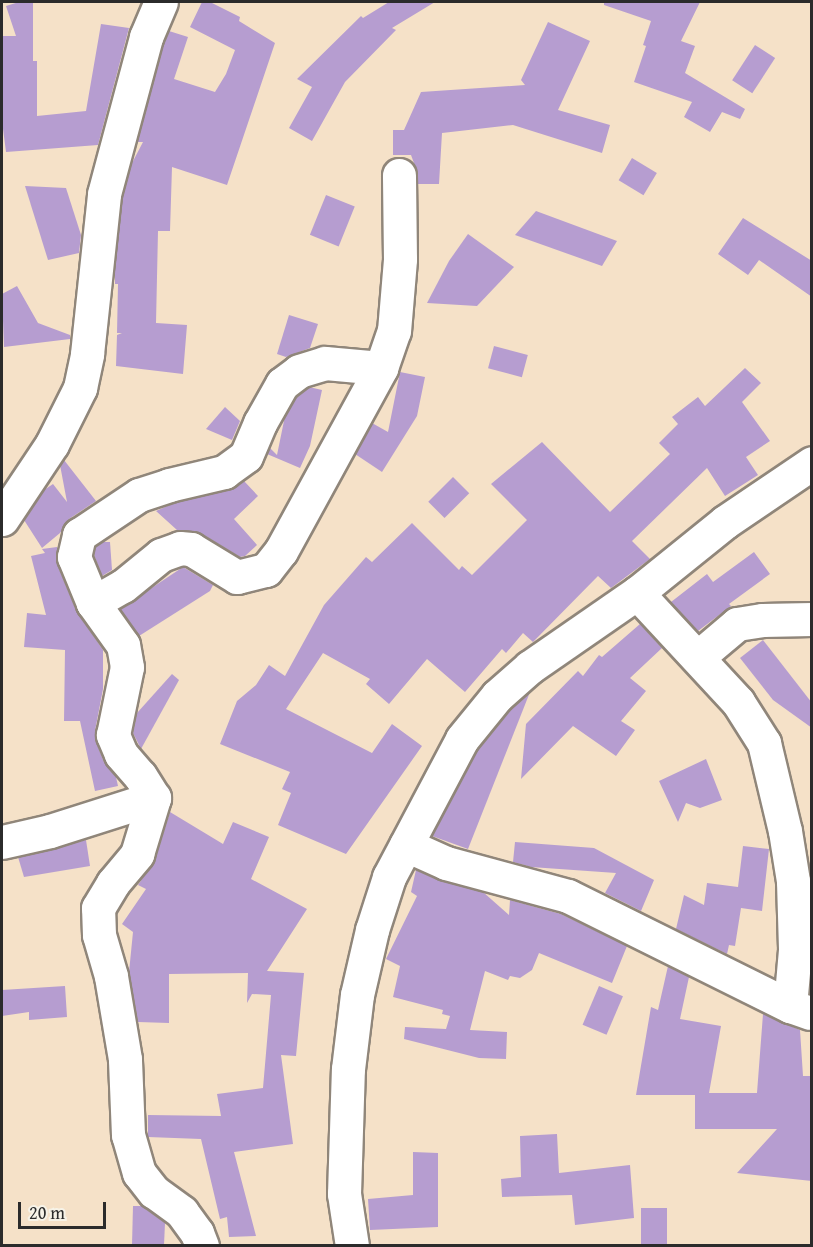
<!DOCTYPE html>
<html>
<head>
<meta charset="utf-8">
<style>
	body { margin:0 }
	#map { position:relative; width:813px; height:1247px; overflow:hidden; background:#f5e1c8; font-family:"Gentium Book Plus",serif }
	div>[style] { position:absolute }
	.building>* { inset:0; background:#b69dd0; transform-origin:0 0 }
	.roads { filter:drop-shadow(2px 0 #90867a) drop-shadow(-2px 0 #90867a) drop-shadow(0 2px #90867a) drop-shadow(0 -2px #90867a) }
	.minor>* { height:33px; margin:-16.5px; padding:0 16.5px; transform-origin:16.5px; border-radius:16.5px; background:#fff }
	span { translate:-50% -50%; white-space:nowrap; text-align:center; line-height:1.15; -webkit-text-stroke:4.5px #f7f3e8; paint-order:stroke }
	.frame { position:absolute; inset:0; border:3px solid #2b2b2b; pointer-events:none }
	.scale { position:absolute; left:18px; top:1202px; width:88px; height:27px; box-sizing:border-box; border:3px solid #2b2b2b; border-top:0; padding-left:8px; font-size:18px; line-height:21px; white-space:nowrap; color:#2b2b2b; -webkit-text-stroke:4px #f7f3e8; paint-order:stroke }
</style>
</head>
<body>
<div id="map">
	<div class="building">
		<i style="clip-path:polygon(19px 2px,33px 2px,33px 61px,37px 61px,37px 116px,86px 111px,101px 24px,129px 28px,98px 145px,6px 152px,2px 121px,2px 36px,16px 36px,6px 6px)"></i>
		<i style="clip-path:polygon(202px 2px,210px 2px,240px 17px,239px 21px,275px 43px,227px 185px,172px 167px,170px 231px,158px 231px,156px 323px,187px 325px,183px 374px,116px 366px,117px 335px,122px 333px,117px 333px,118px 284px,115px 284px,115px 266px,122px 197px,131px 165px,143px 142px,137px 142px,164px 43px,169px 31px,188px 37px,174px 79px,215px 92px,226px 74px,235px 50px,190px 27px)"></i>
		<i style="clip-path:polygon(389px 2px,435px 2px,392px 28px,396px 30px,345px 82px,312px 141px,289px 128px,312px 87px,297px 79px,361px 16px,363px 18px)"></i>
		<i style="clip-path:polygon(604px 2px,700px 2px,681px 41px,695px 46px,685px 73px,745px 109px,740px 119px,722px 112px,710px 132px,684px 117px,692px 102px,634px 82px,646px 46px,643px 45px,651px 21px,604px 5px)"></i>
		<i style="clip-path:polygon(548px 22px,590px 41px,558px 110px,610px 125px,602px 153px,513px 125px,442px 133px,439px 184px,418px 184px,418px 174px,411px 155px,393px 155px,393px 130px,404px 130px,421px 92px,525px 85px,521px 80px)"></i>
		<i style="left:755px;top:45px;width:24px;height:42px;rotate:33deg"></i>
		<i style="left:632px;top:158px;width:29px;height:26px;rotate:31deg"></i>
		<i style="clip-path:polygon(25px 186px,66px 188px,81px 235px,79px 253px,48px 260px)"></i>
		<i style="left:326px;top:195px;width:31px;height:43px;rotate:22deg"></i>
		<i style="clip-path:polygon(536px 211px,617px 241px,602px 266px,515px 235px)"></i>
		<i style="clip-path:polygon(743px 218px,812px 261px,812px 297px,759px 260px,748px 275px,718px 254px)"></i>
		<i style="clip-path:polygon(468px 234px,514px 267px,477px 306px,427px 303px,449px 261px)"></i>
		<i style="clip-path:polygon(17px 286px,38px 323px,70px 335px,70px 339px,4px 347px,2px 294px)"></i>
		<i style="clip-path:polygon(289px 315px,318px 324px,310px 348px,286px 357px,277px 354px)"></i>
		<i style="left:494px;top:346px;width:35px;height:23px;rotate:15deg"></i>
		<i style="clip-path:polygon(745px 368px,761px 383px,742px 402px,770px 441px,746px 457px,758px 475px,725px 496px,707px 468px,632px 541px,650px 559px,611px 588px,598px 576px,533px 642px,523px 633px,506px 653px,502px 649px,465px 692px,427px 659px,389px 704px,366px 684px,370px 679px,323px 653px,286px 709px,372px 753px,392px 724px,422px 746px,346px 854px,278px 825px,291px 793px,282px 789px,290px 772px,220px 744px,237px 701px,256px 685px,269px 665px,285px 676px,324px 605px,366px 557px,372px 562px,412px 523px,459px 570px,462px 566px,472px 575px,527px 520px,491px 484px,542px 442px,610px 512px,670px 454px,659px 443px,678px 424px,672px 417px,698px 397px,705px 406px)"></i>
		<i style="clip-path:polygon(400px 372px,425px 377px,417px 416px,382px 472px,355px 454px,372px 423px,388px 432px)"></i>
		<i style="clip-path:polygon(309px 387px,322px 390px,310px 446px,300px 468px,267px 454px,270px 448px,277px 455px,285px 416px,296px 397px)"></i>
		<i style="clip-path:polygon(225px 407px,240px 421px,232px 440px,206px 429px)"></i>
		<i style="clip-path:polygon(64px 460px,96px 501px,69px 519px,60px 533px,42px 548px,24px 520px,44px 490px,53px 484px,67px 502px,60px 465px)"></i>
		<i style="left:453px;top:477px;width:23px;height:35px;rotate:45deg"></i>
		<i style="clip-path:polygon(244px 481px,258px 496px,234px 519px,257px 545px,245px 556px,240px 557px,200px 533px,177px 530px,156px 511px,174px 503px,228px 490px)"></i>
		<i style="clip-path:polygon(102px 542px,110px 542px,112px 570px,102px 576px,94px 555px,96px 546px)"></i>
		<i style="clip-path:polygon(57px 547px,57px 564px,76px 610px,103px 650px,103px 689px,95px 731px,96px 742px,104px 762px,116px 777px,118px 786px,95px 791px,80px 721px,64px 721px,65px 650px,24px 647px,27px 613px,46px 615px,31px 556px,45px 553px,42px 549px)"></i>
		<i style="clip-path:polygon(754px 552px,770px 574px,729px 604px,731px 606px,698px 631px,671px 602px,707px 574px,713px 582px)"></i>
		<i style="clip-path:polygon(183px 567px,213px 585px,210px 591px,139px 636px,120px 609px)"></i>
		<i style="clip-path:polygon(640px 624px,662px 648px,630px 678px,646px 691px,621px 721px,635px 730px,616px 756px,573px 726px,521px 779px,526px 724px,578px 671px,583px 676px,599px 655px,602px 657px)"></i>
		<i style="clip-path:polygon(763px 640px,812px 703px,812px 728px,773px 700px,740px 658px)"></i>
		<i style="clip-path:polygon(172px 674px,179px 680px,141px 749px,133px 733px,137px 713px)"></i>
		<i style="clip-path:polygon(530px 692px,468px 849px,432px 836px,478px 749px,511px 709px)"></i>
		<i style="clip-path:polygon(706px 759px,722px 800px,700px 808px,686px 803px,678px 822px,659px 781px)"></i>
		<i style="clip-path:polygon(170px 812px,223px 844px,233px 822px,269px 837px,251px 879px,307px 909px,267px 971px,304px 973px,296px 1056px,281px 1055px,293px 1144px,234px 1152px,256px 1236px,229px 1237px,227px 1217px,220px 1219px,201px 1139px,148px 1137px,148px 1115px,221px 1116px,217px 1094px,263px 1088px,271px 995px,252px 994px,247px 1003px,248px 973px,169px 974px,169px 1023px,138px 1022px,129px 972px,133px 932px,122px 924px,146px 889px,138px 885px,155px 860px)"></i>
		<i style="clip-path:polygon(86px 840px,90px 866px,24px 877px,18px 857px)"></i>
		<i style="clip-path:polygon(515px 842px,594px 848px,654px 880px,641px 911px,605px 893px,616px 873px,531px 867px,513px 862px)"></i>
		<i style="clip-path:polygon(743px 846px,769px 849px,762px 911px,741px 908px,735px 946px,729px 945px,727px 954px,676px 929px,684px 895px,704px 905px,707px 883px,738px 887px)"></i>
		<i style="clip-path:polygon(416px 870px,441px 881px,483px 892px,509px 915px,510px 900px,561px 914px,627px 946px,612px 983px,539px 953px,532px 970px,520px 978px,510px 976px,508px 980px,485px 971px,470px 1030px,507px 1032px,506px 1059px,479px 1058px,404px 1039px,405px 1027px,446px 1029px,450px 1016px,442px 1014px,443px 1010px,393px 997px,400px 966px,386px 959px,417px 896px,411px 892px)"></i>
		<i style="clip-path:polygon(668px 966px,689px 977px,680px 1019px,721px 1026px,709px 1093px,757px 1093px,763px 1014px,800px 1030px,803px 1076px,812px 1076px,812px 1181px,737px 1173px,777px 1129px,695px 1129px,695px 1095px,636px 1095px,651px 1007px,658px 1010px)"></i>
		<i style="clip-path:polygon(65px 986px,67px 1017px,29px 1020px,29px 1012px,2px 1016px,2px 990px)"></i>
		<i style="left:599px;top:986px;width:26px;height:42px;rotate:23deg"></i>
		<i style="clip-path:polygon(557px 1134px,559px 1173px,630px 1165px,634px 1218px,575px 1225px,572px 1195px,502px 1197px,501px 1179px,521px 1177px,520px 1136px)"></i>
		<i style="clip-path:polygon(413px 1152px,438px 1153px,438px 1227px,370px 1230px,368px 1199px,413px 1195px)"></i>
		<i style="clip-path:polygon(133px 1206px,142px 1206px,165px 1223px,164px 1245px,132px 1245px)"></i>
		<i style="left:641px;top:1208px;width:26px;height:37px"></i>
	</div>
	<div class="roads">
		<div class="minor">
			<i style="left:2px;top:519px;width:90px;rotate:-56.3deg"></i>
			<i style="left:52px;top:444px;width:63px;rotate:-63.4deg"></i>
			<i style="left:80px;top:388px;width:35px;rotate:-78deg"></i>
			<i style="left:87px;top:354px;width:161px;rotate:-83.9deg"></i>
			<i style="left:104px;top:194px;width:163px;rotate:-75deg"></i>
			<i style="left:146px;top:37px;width:38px;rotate:-67deg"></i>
			<i style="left:637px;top:593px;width:149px;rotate:47.2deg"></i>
			<i style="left:738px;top:702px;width:49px;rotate:57.6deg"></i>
			<i style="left:764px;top:743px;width:90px;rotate:76.6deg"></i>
			<i style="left:785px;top:831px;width:51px;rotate:80.9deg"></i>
			<i style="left:793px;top:881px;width:69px;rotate:88.3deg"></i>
			<i style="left:795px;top:950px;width:56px;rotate:95.1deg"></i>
			<i style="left:93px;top:603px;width:34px;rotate:-30deg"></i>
			<i style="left:123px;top:586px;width:49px;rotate:-39.2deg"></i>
			<i style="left:161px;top:555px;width:20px;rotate:-20deg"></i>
			<i style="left:180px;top:548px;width:11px;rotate:5deg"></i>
			<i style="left:191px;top:549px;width:54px;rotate:31.3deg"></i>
			<i style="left:237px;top:577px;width:30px;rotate:-14deg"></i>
			<i style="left:266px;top:570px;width:24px;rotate:-52deg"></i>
			<i style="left:281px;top:551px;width:209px;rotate:-61.3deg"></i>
			<i style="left:381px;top:368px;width:39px;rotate:-71deg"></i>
			<i style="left:394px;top:331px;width:72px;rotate:-85.2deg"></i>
			<i style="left:400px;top:259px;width:84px;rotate:-90.7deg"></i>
			<i style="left:698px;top:657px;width:51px;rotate:-40.2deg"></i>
			<i style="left:737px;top:624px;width:25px;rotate:-9deg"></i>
			<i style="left:762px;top:620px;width:50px;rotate:-1.1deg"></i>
			<i style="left:2px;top:842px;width:49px;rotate:-12.9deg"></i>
			<i style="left:50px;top:831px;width:109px;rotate:-17.6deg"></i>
			<i style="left:406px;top:845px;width:44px;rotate:24.2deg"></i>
			<i style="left:446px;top:863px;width:126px;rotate:15.1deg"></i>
			<i style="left:568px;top:896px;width:248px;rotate:26.4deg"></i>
			<i style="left:790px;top:1006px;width:21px;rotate:19deg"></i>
			<i style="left:202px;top:1246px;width:14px;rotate:-111deg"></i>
			<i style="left:197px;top:1233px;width:26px;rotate:-126deg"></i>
			<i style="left:182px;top:1212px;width:34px;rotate:-144deg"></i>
			<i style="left:154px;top:1192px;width:24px;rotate:-128deg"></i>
			<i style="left:139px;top:1173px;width:40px;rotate:-106deg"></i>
			<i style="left:128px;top:1135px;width:76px;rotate:-92.3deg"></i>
			<i style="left:125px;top:1059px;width:84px;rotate:-99.6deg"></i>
			<i style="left:111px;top:976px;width:43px;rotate:-106.3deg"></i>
			<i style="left:99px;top:935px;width:27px;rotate:-92deg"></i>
			<i style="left:98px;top:908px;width:29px;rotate:-59deg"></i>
			<i style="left:113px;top:883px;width:38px;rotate:-50deg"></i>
			<i style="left:137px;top:854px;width:59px;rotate:-73.1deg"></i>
			<i style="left:154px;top:798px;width:26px;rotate:-122deg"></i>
			<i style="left:140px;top:776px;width:29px;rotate:-131deg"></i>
			<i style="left:121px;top:754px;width:21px;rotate:-113deg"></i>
			<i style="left:113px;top:735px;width:69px;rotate:-78.4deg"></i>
			<i style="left:127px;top:667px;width:22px;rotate:-100deg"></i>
			<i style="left:123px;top:645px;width:52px;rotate:-125.5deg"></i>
			<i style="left:93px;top:603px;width:50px;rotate:-112.4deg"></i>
			<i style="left:74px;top:557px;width:23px;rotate:-77deg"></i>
			<i style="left:79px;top:535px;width:72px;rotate:-33.7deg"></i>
			<i style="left:139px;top:495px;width:32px;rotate:-18deg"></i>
			<i style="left:169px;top:485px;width:57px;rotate:-13.3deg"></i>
			<i style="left:224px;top:472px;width:27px;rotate:-36deg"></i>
			<i style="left:246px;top:456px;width:36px;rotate:-67deg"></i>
			<i style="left:260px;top:423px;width:45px;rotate:-60.6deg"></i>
			<i style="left:282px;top:384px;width:21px;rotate:-37deg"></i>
			<i style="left:299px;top:371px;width:27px;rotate:-17deg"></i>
			<i style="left:325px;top:363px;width:56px;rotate:5.1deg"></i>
			<i style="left:352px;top:1246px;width:53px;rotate:-98.7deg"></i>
			<i style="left:344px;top:1194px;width:125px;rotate:-88.2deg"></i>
			<i style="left:348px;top:1069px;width:75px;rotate:-83.1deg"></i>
			<i style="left:357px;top:995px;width:67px;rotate:-77deg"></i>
			<i style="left:372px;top:930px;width:56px;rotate:-72.2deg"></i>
			<i style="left:389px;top:877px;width:156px;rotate:-62.1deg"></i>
			<i style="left:462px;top:739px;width:55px;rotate:-50.9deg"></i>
			<i style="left:497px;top:696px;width:44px;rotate:-41.3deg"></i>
			<i style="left:530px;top:667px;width:130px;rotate:-34.7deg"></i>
			<i style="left:637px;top:593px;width:113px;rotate:-38.9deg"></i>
			<i style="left:725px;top:522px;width:105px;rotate:-34.1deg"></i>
		</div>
	</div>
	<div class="frame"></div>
	<div class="scale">20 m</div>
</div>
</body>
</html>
